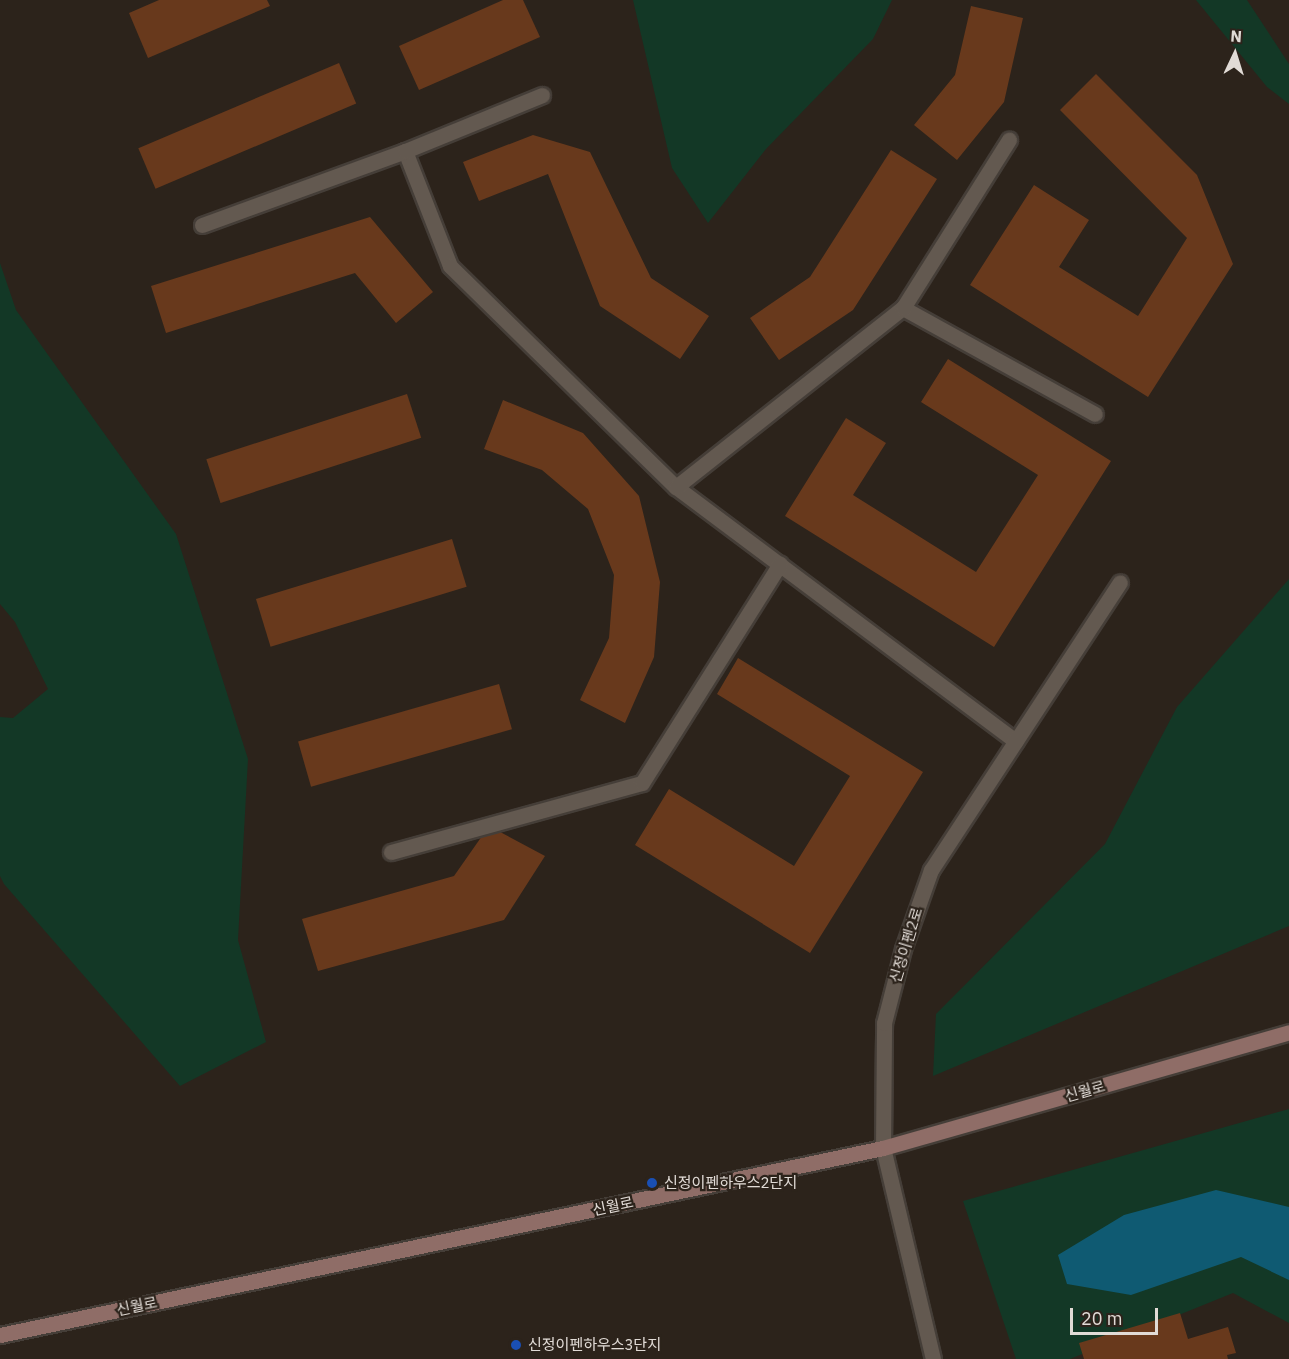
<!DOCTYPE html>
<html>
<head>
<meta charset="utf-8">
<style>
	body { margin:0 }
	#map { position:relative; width:1289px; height:1359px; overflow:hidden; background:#2c231b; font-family:"IBM Plex Sans","Noto Sans KR",sans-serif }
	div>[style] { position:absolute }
	.green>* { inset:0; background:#133826 }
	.water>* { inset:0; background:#0f5a72 }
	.building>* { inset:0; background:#68391c; transform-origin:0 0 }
	.roads { filter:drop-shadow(2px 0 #453e38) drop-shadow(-2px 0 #453e38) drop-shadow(0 2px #453e38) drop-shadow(0 -2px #453e38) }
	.minor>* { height:15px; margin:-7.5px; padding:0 7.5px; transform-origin:7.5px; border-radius:7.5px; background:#635950 }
	.secondary>* { height:15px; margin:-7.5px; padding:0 7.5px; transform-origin:7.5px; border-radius:7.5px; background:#8f6d67 }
	.dots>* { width:16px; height:16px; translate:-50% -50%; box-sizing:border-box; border:3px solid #2c231b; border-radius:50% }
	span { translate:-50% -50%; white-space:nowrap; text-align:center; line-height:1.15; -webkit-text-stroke:4.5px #2c231b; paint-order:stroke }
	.street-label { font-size:15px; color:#e1dbd6 }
	.poi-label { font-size:15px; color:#e1dbd6 }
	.left { translate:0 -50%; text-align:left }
	.north { position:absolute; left:1205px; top:24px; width:60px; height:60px; -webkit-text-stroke:4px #2c231b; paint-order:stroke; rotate:4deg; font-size:16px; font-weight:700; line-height:24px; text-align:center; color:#e1dbd6 }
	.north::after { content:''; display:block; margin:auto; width:21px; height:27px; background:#e1dbd6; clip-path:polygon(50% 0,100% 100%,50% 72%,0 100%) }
	.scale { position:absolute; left:1070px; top:1308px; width:88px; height:27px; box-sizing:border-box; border:3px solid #e1dbd6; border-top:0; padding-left:8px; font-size:18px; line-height:21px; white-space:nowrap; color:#e1dbd6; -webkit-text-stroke:4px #2c231b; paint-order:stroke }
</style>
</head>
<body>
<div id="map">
	<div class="green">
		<i style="clip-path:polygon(633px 0,892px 0,873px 39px,766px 149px,708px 223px,672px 168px)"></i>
		<i style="clip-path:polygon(1196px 0,1247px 0,1289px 64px,1289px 104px,1267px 87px)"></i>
		<i style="clip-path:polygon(0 263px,16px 310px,176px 534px,248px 759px,238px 940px,266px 1042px,180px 1086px,4px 884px,0 876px,0 717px,13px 718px,48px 689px,15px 622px,0 604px)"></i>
		<i style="clip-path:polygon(1289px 579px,1289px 926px,933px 1076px,936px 1014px,1105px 844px,1177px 707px)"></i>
		<i style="clip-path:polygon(1289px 1109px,1289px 1323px,1233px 1293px,1070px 1359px,1016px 1359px,963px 1201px)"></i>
	</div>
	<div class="water">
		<i style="clip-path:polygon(1216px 1190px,1289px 1207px,1289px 1280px,1241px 1257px,1131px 1295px,1067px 1284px,1058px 1255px,1124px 1215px)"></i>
	</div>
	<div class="building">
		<i style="clip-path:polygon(159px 0,267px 0,270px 6px,148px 58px,129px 13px)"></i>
		<i style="clip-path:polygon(503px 0,523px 0,540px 37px,419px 90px,399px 46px)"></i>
		<i style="clip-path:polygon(971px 6px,1023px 18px,1004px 102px,957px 160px,914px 125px,955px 75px)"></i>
		<i style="left:339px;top:63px;width:44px;height:218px;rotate:67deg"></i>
		<i style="clip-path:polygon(1096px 74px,1197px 175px,1233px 264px,1148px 397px,970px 285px,1034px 185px,1089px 220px,1059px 267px,1138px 316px,1187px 238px,1060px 110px)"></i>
		<i style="clip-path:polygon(533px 135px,590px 152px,651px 278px,709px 316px,680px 359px,600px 306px,548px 174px,479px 201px,463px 162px)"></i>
		<i style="clip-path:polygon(891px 150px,937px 179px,853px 310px,779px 360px,750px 318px,810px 277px)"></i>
		<i style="clip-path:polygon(370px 217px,433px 292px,396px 323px,355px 273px,166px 333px,151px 286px)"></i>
		<i style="clip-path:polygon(948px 359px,1111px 461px,994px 647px,785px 516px,846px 418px,886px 443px,853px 495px,976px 572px,1038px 475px,921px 402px)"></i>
		<i style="left:407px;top:394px;width:46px;height:211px;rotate:72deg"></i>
		<i style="clip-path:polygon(503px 400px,583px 433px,639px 496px,660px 582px,654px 657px,625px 723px,580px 700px,609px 638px,614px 575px,588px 509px,542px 470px,484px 449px)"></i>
		<i style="left:452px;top:539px;width:50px;height:205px;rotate:73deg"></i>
		<i style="clip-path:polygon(738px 658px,923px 772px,810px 953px,635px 845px,669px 789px,794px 866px,850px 776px,717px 694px)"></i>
		<i style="left:499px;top:684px;width:47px;height:209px;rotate:74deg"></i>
		<i style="clip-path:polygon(489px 826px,545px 856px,504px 920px,318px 971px,302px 919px,454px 876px)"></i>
		<i style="clip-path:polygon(1180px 1313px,1188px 1339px,1228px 1327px,1236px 1353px,1227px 1355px,1228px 1359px,1084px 1359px,1079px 1343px)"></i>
	</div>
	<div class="roads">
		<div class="minor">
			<i style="left:405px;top:151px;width:123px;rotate:68.6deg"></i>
			<i style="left:450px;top:266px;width:316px;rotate:44.4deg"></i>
			<i style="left:676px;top:487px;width:424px;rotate:36.8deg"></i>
			<i style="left:202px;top:225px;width:216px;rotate:-20deg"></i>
			<i style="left:405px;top:151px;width:148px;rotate:-22.2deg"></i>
			<i style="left:903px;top:308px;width:219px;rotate:28.9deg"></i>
			<i style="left:676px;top:487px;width:289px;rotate:-38.3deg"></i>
			<i style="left:903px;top:308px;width:199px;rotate:-57.8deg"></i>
			<i style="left:391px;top:852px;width:260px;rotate:-15.4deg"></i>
			<i style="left:642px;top:783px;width:259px;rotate:-57.8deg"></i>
			<i style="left:933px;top:1359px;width:217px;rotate:-103.3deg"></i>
			<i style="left:883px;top:1148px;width:125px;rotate:-89.5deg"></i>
			<i style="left:884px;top:1023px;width:76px;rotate:-75.6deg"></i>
			<i style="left:903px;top:949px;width:84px;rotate:-70.5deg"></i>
			<i style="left:931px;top:870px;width:344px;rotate:-56.7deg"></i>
		</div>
		<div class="secondary">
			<i style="left:0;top:1335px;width:903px;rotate:-11.96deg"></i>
			<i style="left:883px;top:1148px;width:422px;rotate:-15.9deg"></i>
		</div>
	</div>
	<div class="dots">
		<i style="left:652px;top:1183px;background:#1a4fb4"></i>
		<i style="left:516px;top:1345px;background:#1a4fb4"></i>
	</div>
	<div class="street-label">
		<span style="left:906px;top:945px;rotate:-73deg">신정이펜2로</span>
		<span style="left:1085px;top:1091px;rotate:-16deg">신월로</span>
		<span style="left:613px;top:1206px;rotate:-12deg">신월로</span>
		<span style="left:137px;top:1306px;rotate:-12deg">신월로</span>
	</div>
	<div class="poi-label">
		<span class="left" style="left:664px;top:1183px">신정이펜하우스2단지</span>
		<span class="left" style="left:528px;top:1345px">신정이펜하우스3단지</span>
	</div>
	<div class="north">N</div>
	<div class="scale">20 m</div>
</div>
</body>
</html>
